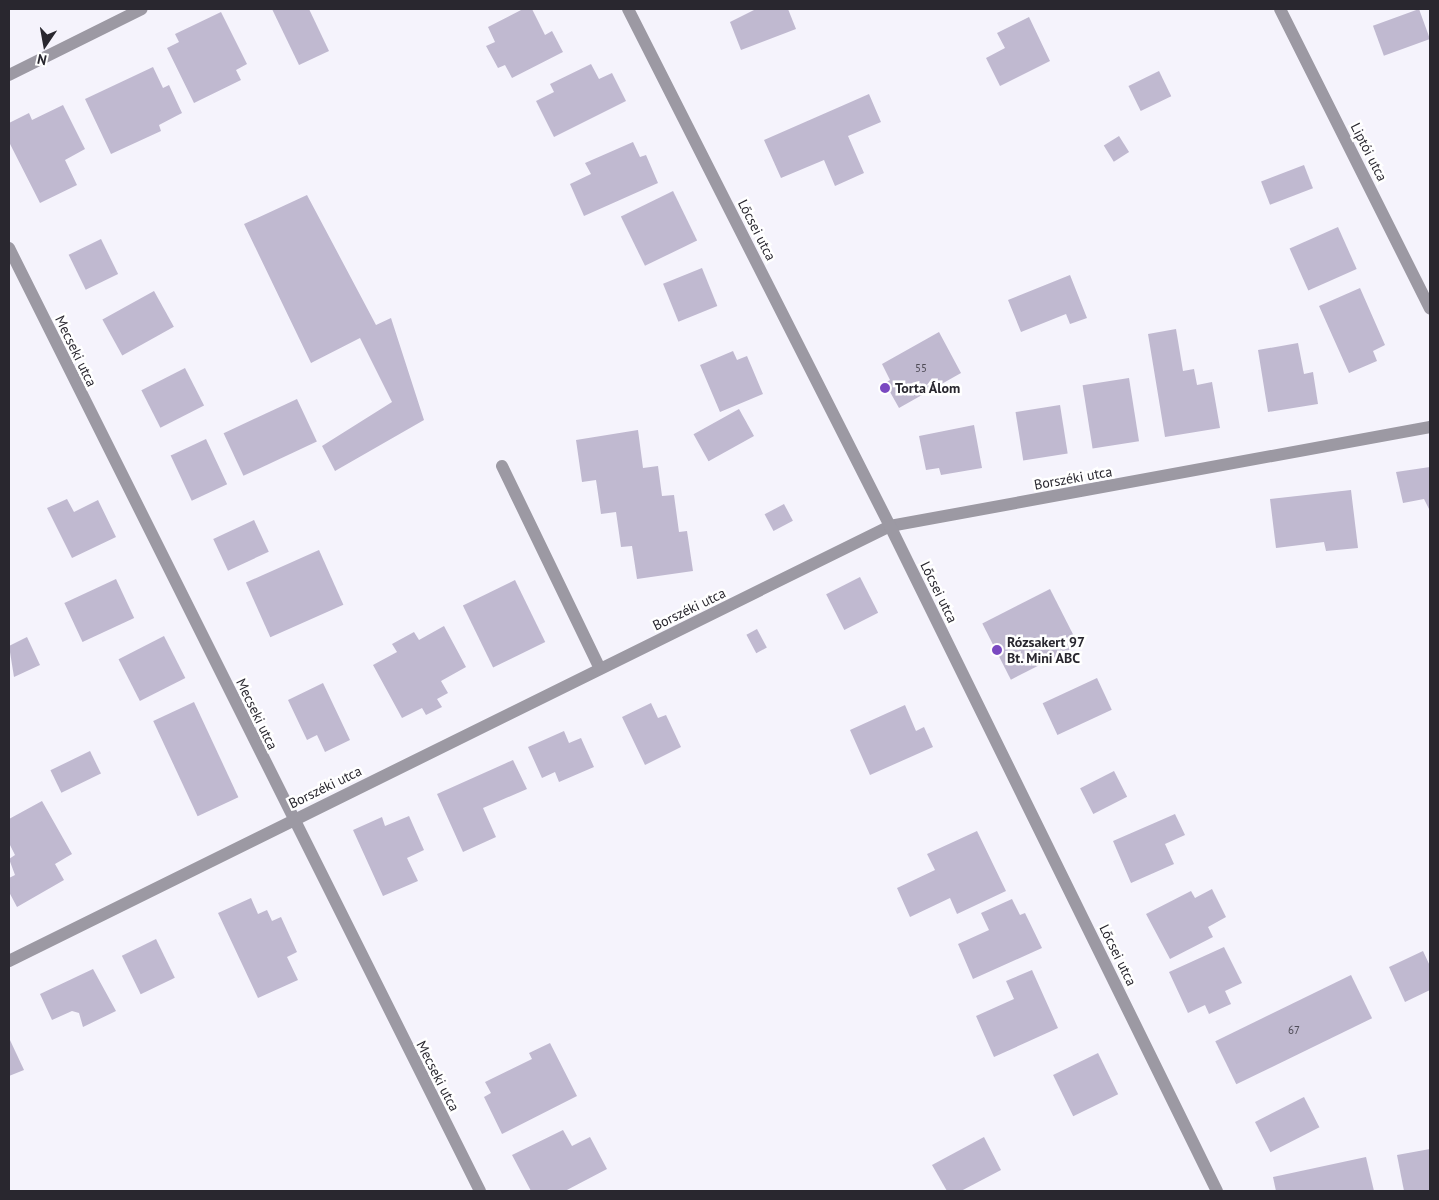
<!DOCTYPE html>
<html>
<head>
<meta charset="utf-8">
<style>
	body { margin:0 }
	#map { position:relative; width:1439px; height:1200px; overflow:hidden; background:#f5f3fc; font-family:"PT Sans",sans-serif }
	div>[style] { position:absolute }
	.building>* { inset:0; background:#c0b9d0; transform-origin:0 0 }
	.service>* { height:12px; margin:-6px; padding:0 6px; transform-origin:6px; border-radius:6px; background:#9c99a3 }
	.minor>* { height:12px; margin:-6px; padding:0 6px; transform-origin:6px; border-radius:6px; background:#9c99a3 }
	.tertiary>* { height:12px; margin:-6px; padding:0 6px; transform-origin:6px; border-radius:6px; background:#9c99a3 }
	.dots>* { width:14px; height:14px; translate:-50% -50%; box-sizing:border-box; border:2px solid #fff; border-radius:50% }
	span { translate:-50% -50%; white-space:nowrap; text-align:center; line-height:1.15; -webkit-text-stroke:5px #fff; paint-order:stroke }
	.number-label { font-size:11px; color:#4f4c57 }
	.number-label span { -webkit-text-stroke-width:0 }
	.street-label { font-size:14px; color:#29272f }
	.poi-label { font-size:14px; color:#29272f; font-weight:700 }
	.left { translate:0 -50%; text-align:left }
	.frame { position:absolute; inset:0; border:10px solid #29272f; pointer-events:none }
	.north { position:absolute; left:20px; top:20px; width:50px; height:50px; -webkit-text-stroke:4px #fff; paint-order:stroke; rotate:192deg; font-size:14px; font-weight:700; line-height:20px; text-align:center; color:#29272f }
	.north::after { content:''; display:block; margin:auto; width:18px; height:22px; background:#29272f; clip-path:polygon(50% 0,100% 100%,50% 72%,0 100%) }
</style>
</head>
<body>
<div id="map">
	<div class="building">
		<i style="clip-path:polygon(272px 9px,309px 9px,329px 51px,299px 65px)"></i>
		<i style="clip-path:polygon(523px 9px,532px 9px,545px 35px,552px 31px,563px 52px,512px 78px,505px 65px,498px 68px,486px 46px,495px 42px,488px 27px)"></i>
		<i style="clip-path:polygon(756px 9px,788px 9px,796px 29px,741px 50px,730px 22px)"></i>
		<i style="left:1419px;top:9px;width:32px;height:49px;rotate:70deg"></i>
		<i style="clip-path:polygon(221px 12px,247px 64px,236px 70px,241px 80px,194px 103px,167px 48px,179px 42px,175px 34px)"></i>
		<i style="clip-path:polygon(1029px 17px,1050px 61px,1000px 86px,986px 58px,1005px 48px,997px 33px)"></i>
		<i style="clip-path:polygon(591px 64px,599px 79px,612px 73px,626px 101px,554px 137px,536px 101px,554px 92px,550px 84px)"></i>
		<i style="clip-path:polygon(153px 67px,163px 88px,169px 85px,182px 113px,159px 125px,161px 131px,111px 154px,85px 99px)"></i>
		<i style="left:1159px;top:71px;width:28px;height:34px;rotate:64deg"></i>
		<i style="clip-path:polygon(869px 94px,881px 122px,848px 136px,864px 173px,835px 186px,824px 160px,781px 178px,764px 140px)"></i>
		<i style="clip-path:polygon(63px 105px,85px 149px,65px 160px,77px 185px,40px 203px,9px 142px,9px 123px,29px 113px,32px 120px)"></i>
		<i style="left:1119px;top:136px;width:19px;height:18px;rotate:58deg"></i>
		<i style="clip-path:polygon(633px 142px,640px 157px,646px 155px,658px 183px,584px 216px,570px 184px,591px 174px,585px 163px)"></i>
		<i style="left:1304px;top:165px;width:25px;height:46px;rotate:69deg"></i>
		<i style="left:673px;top:191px;width:55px;height:58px;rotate:64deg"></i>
		<i style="clip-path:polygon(307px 195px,376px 325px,391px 318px,424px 420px,335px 471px,322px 446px,392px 402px,360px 338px,311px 363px,244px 224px)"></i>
		<i style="left:1338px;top:227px;width:46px;height:53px;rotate:66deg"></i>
		<i style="left:101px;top:239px;width:39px;height:36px;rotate:64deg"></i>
		<i style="left:702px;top:268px;width:41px;height:42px;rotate:68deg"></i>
		<i style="clip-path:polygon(1070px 275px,1087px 318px,1070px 324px,1066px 314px,1021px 332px,1008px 300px)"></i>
		<i style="clip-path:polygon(1360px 288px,1385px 345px,1373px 351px,1377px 361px,1349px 373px,1319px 306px)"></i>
		<i style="left:154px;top:291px;width:41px;height:59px;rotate:61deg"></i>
		<i style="clip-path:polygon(1176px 329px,1183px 371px,1194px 369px,1197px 385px,1212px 382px,1220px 428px,1165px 437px,1148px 334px)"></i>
		<i style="clip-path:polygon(939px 332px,961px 373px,899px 408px,885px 383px,890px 380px,882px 364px)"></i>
		<i style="clip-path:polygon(1298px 343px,1304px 374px,1313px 372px,1318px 404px,1268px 412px,1258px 350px)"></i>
		<i style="clip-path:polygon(733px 351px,737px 360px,747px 356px,763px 394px,720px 412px,700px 365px)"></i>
		<i style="left:185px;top:368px;width:42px;height:49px;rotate:63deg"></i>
		<i style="left:1129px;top:378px;width:64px;height:47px;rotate:81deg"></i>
		<i style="left:297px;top:399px;width:47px;height:81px;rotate:65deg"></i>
		<i style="left:1060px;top:405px;width:49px;height:45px;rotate:81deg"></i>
		<i style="left:739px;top:409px;width:31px;height:52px;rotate:61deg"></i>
		<i style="clip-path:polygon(974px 425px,982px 468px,941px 475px,939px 468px,926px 470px,919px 436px)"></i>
		<i style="clip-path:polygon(638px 430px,643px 468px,658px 466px,662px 496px,674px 495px,679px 532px,687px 531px,693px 571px,637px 579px,632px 546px,621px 547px,616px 512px,601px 514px,596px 480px,582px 482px,576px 440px)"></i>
		<i style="left:206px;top:439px;width:50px;height:39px;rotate:65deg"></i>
		<i style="clip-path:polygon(1430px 467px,1430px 511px,1424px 499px,1403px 503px,1396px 472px)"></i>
		<i style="clip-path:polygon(1351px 490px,1358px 548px,1326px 551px,1324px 542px,1276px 548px,1270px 499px)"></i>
		<i style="clip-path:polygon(67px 499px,74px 512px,98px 500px,116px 537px,72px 558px,47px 508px)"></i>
		<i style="left:784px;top:504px;width:19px;height:22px;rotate:62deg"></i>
		<i style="left:254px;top:520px;width:35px;height:45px;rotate:65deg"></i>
		<i style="left:319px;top:550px;width:60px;height:80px;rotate:66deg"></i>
		<i style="left:860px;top:577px;width:40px;height:38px;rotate:63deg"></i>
		<i style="left:116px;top:579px;width:43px;height:57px;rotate:65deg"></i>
		<i style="left:515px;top:580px;width:69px;height:58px;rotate:64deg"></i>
		<i style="left:1050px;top:589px;width:63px;height:76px;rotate:63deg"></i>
		<i style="clip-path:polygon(444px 626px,466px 667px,441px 681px,448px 693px,437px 699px,442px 707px,426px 715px,422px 708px,402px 718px,373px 665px,397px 652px,392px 644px,414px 632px,419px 640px)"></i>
		<i style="left:757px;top:629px;width:21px;height:12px;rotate:62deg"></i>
		<i style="left:164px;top:636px;width:47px;height:51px;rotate:63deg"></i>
		<i style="clip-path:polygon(27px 637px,40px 665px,14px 677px,9px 646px)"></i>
		<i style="left:1097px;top:678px;width:35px;height:60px;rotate:65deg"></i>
		<i style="clip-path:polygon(323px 683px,350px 740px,325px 752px,317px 735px,307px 740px,288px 700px)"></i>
		<i style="left:194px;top:702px;width:105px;height:45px;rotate:65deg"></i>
		<i style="clip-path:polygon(651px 703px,658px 718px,666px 715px,681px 747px,645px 765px,622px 717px)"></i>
		<i style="clip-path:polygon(905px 705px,916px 731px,924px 727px,933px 747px,870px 775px,850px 730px)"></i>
		<i style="clip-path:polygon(564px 731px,569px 743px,581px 738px,594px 767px,559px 782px,555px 772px,542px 778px,528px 747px)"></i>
		<i style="left:90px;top:751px;width:25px;height:44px;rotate:64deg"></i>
		<i style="clip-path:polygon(513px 760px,527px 789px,483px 808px,496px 837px,463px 852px,437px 794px)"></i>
		<i style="left:1114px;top:771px;width:29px;height:38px;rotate:63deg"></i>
		<i style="clip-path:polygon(42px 801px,72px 854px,55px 864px,64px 880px,17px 907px,9px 892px,9px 878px,15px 875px,9px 859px,15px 855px,9px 843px,9px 819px)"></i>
		<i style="clip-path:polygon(1175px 814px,1185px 835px,1165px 844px,1174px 864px,1131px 883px,1113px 841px)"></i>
		<i style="clip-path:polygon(409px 816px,424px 850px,407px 858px,418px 881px,383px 896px,353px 830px,382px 817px,385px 826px)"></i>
		<i style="clip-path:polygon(977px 831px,1006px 891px,957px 914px,950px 898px,910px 917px,897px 888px,935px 870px,927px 854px)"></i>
		<i style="clip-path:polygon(1212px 889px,1226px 917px,1208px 927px,1213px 937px,1170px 959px,1146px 914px,1191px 891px,1195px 898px)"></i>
		<i style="clip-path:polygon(251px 898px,258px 914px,267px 910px,272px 921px,281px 917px,297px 952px,287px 957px,298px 980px,258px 998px,218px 913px)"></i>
		<i style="clip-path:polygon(1012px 899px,1020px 915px,1025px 913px,1042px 948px,973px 979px,958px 944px,989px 930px,981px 913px)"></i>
		<i style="left:156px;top:939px;width:43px;height:38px;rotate:64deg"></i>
		<i style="clip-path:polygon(1224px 947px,1242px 983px,1225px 991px,1231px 1004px,1209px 1014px,1205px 1005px,1188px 1013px,1169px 972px)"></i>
		<i style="clip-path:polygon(1423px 951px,1430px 966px,1430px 990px,1405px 1002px,1389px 967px)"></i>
		<i style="clip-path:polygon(93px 969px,116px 1011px,83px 1027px,79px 1013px,72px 1011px,52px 1020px,40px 994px)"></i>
		<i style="clip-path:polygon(1032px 970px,1058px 1028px,994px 1057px,976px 1016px,1014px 999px,1006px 981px)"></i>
		<i style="left:1351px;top:975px;width:48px;height:151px;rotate:64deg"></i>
		<i style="clip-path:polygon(9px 1038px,24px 1070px,9px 1076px)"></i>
		<i style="clip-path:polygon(550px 1043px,577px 1096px,502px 1134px,484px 1097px,491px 1093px,485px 1082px,532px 1059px,529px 1053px)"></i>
		<i style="left:1098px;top:1053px;width:46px;height:50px;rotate:64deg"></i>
		<i style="left:1304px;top:1097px;width:34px;height:55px;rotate:63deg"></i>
		<i style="clip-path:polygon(563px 1130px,572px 1146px,590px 1137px,607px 1169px,565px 1191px,531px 1191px,512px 1155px)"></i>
		<i style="clip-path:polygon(984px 1137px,1001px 1170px,961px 1191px,947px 1191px,932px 1165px)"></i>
		<i style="clip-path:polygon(1430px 1149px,1430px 1191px,1404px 1191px,1397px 1155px)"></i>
		<i style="clip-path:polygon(1366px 1157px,1374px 1191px,1276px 1191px,1273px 1177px)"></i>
	</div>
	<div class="service">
		<i style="left:502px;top:466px;width:225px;rotate:64.2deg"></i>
	</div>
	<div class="minor">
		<i style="left:1280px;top:9px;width:335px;rotate:63.4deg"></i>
		<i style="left:9px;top:75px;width:148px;rotate:-26.4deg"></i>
		<i style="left:9px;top:248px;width:1054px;rotate:63.46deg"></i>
		<i style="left:9px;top:961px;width:983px;rotate:-26.28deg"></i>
		<i style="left:890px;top:526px;width:549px;rotate:-10.39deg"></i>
	</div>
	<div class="tertiary">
		<i style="left:628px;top:9px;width:580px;rotate:63.13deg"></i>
		<i style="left:890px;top:526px;width:741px;rotate:63.82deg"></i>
	</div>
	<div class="dots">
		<i style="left:885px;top:388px;background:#7a49c1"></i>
		<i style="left:997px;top:650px;background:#7a49c1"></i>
	</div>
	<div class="number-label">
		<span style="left:921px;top:368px">55</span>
		<span style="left:1294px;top:1030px">67</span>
	</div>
	<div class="street-label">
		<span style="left:1369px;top:152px;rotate:63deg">Liptói utca</span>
		<span style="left:757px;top:230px;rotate:63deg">Lőcsei utca</span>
		<span style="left:76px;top:351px;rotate:64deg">Mecseki utca</span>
		<span style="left:1073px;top:478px;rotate:-10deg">Borszéki utca</span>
		<span style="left:939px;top:592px;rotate:64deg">Lőcsei utca</span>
		<span style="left:689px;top:609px;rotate:-26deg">Borszéki utca</span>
		<span style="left:257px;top:714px;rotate:64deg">Mecseki utca</span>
		<span style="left:325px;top:787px;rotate:-26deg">Borszéki utca</span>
		<span style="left:1118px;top:955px;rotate:64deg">Lőcsei utca</span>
		<span style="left:438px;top:1076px;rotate:63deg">Mecseki utca</span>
	</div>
	<div class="poi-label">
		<span class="left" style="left:895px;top:388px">Torta Álom</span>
		<span class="left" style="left:1007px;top:650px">Rózsakert 97<br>Bt. Mini ABC</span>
	</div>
	<div class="frame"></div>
	<div class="north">N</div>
</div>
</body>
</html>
